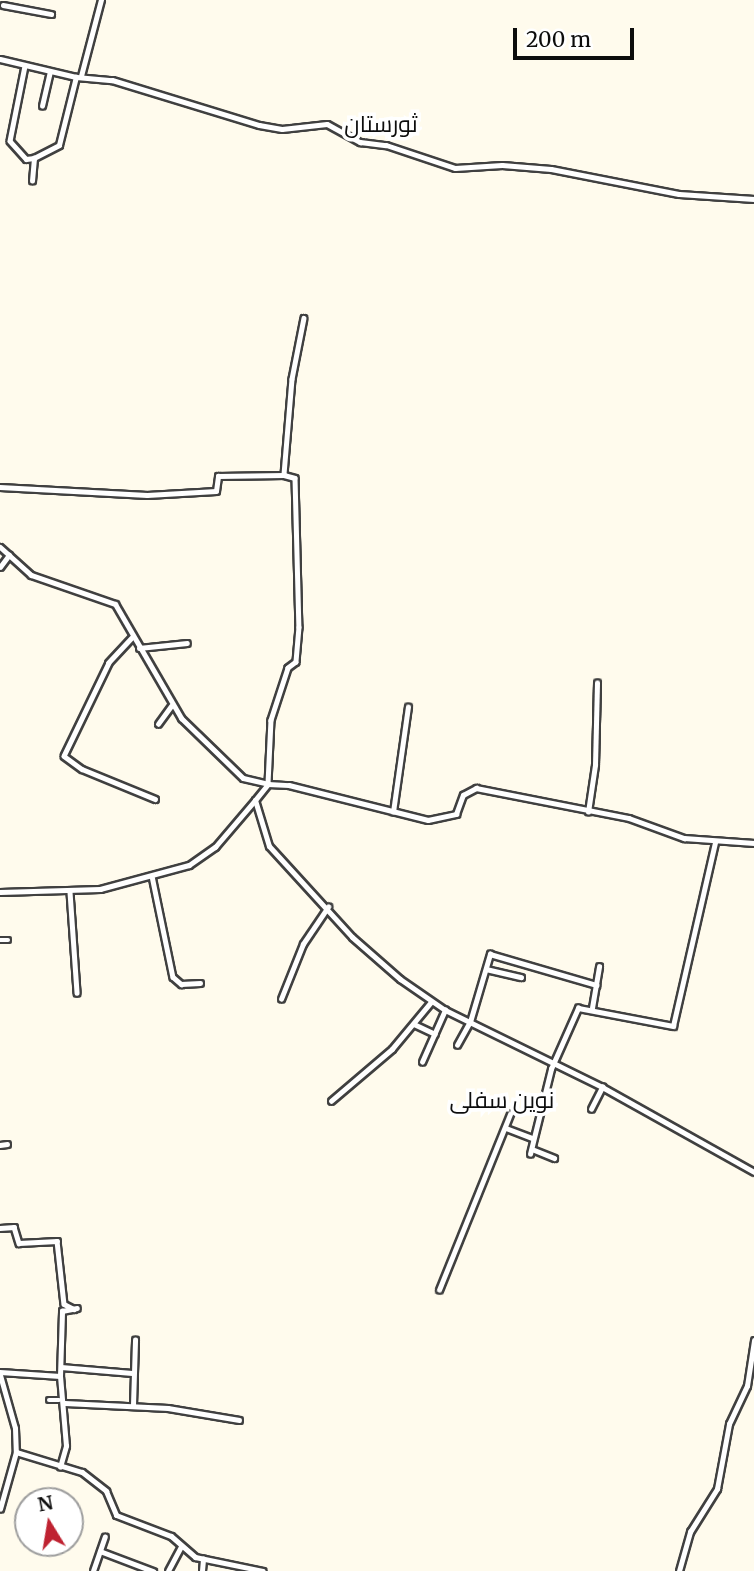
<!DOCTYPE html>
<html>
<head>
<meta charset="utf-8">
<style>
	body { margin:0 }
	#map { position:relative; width:754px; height:1571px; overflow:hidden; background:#fffbed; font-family:Merriweather,Cairo,serif }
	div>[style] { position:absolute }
	.roads { filter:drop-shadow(2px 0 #404040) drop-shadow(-2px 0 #404040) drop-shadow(0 2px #404040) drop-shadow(0 -2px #404040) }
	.minor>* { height:4.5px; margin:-2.25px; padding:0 2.25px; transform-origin:2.25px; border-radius:2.25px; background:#fff }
	.tertiary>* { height:5px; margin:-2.5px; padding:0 2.5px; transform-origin:2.5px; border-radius:2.5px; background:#fff }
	span { translate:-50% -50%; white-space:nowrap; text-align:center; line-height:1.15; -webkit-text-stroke:7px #fff; paint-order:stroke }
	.quarter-label { font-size:23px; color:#0d0d0d }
	.north { position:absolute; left:14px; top:1487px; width:70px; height:70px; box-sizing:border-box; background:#fff; border:2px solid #9e9e9e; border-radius:50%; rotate:349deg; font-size:19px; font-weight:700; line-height:28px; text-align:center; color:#0d0d0d }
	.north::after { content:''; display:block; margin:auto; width:24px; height:32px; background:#bf2231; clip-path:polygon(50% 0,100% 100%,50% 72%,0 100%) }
	.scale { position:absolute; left:513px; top:28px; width:121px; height:32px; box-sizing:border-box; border:4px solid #0d0d0d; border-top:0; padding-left:9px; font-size:21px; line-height:24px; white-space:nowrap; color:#0d0d0d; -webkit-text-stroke:5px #fff; paint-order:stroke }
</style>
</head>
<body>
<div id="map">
	<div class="roads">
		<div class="minor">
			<i style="left:3px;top:5px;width:49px;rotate:10.6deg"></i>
			<i style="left:25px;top:66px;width:76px;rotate:101.3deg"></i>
			<i style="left:10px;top:141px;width:24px;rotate:48deg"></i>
			<i style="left:26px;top:159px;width:8px;rotate:-7deg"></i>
			<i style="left:81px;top:76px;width:79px;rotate:-75.3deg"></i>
			<i style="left:42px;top:106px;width:35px;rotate:-77deg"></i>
			<i style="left:32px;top:181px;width:23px;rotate:-85deg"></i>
			<i style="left:34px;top:158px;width:28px;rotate:-27deg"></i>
			<i style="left:59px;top:145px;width:70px;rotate:-76deg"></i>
			<i style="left:304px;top:318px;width:62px;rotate:101.1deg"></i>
			<i style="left:292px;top:379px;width:96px;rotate:94.8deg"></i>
			<i style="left:284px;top:475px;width:11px;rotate:15deg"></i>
			<i style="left:295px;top:478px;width:149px;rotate:88.5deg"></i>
			<i style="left:299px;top:627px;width:35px;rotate:95deg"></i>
			<i style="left:296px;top:662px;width:10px;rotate:143deg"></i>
			<i style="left:288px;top:668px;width:55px;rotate:108.1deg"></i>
			<i style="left:271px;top:720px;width:64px;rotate:92.7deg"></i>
			<i style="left:268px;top:784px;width:21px;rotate:3deg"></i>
			<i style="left:289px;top:785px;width:143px;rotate:14.1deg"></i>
			<i style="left:428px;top:820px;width:29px;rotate:-12deg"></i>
			<i style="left:456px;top:814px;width:20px;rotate:-70deg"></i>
			<i style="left:463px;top:795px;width:15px;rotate:-28deg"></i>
			<i style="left:476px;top:788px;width:156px;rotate:11.1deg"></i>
			<i style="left:629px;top:818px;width:59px;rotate:20deg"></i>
			<i style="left:684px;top:838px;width:70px;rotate:4.1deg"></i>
			<i style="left:0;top:487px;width:147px;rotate:3.1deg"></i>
			<i style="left:147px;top:495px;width:69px;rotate:-3.3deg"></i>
			<i style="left:216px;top:491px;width:15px;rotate:-82deg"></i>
			<i style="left:218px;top:476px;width:66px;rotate:-0.9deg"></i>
			<i style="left:0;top:567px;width:15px;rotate:-53deg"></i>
			<i style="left:132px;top:638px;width:34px;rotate:133deg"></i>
			<i style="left:109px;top:663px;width:103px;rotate:115.8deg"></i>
			<i style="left:64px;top:756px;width:22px;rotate:36deg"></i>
			<i style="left:82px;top:769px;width:79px;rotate:22.3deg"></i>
			<i style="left:139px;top:648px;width:48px;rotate:-5.9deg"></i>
			<i style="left:158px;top:724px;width:22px;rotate:-54deg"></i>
			<i style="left:393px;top:812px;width:106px;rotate:-81.9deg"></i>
			<i style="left:588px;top:812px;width:48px;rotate:-81.5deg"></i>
			<i style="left:595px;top:765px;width:82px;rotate:-88.6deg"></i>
			<i style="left:152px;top:876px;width:103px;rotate:78.3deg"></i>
			<i style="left:173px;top:977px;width:11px;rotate:41deg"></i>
			<i style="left:181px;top:984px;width:19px;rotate:-3deg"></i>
			<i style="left:70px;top:892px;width:101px;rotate:86deg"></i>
			<i style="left:0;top:940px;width:8px"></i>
			<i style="left:486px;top:969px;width:36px;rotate:13deg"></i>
			<i style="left:281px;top:999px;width:59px;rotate:-68.2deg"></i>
			<i style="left:303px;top:944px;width:45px;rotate:-56deg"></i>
			<i style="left:592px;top:1008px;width:42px;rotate:-80.3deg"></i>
			<i style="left:414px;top:1024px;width:23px;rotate:25deg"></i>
			<i style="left:457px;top:1045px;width:26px;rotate:-61deg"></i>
			<i style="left:470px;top:1022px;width:71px;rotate:-73.6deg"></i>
			<i style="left:490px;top:954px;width:111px;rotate:16.2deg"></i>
			<i style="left:422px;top:1062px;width:57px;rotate:-66.1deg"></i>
			<i style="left:331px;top:1101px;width:80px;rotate:-40.4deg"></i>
			<i style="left:392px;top:1049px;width:61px;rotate:-50.3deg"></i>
			<i style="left:591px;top:1109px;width:25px;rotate:-63deg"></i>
			<i style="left:506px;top:1128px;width:28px;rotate:21deg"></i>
			<i style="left:0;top:1145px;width:7px;rotate:-8deg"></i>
			<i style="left:532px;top:1149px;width:24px;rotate:22deg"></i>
			<i style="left:530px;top:1154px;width:88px;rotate:-76.1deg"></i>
			<i style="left:551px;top:1069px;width:67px;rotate:-66.1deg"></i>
			<i style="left:578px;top:1008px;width:97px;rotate:10.7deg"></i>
			<i style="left:673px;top:1026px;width:189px;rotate:-77.1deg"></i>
			<i style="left:0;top:1228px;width:14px;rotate:-4deg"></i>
			<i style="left:14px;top:1227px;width:17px;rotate:73deg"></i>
			<i style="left:19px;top:1243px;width:38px;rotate:-3deg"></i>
			<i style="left:57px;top:1241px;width:63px;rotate:83.7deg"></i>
			<i style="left:64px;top:1304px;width:11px;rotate:27deg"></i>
			<i style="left:439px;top:1290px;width:190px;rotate:-68deg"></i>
			<i style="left:61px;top:1367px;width:71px;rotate:4.8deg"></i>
			<i style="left:0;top:1372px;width:60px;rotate:3.8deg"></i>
			<i style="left:60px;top:1376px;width:65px;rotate:-88.2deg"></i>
			<i style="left:62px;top:1311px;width:15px;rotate:-11deg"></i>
			<i style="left:49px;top:1400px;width:10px"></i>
			<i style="left:65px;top:1403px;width:103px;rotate:2.8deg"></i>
			<i style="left:168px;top:1408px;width:72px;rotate:9.6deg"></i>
			<i style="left:133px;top:1405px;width:65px;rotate:-88.2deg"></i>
			<i style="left:60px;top:1467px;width:22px;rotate:-74deg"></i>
			<i style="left:66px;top:1446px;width:70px;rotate:-94.9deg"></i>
			<i style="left:0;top:1509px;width:59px;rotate:-74.3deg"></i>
			<i style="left:100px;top:1551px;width:57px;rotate:20.7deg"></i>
			<i style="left:93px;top:1571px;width:36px;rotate:-71deg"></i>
			<i style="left:168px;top:1571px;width:27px;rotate:-62deg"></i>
			<i style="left:202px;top:1571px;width:12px;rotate:-85deg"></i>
			<i style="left:679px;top:1571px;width:41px;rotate:-74.2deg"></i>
			<i style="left:690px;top:1532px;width:51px;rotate:-57.9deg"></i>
			<i style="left:717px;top:1489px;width:66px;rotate:-79.5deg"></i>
			<i style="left:729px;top:1424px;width:42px;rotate:-64.7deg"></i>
			<i style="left:747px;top:1386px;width:46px;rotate:-81.2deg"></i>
		</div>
		<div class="tertiary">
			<i style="left:0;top:59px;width:78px;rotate:13.3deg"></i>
			<i style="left:76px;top:77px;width:36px;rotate:5deg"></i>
			<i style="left:112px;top:80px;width:154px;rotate:17deg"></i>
			<i style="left:259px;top:125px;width:23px;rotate:10deg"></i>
			<i style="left:282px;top:129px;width:45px;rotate:-6.3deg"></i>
			<i style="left:327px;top:124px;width:38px;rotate:29deg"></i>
			<i style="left:360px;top:142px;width:26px;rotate:7deg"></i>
			<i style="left:386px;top:145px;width:73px;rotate:18.4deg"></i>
			<i style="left:455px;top:168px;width:47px;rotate:-3.7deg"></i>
			<i style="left:502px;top:165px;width:49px;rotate:4.7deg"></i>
			<i style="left:551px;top:169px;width:130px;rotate:11.1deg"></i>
			<i style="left:679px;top:194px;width:75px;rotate:3.8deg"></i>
			<i style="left:0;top:547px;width:42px;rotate:42.1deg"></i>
			<i style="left:31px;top:575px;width:89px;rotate:19deg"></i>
			<i style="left:115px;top:604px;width:132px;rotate:59.9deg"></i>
			<i style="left:181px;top:718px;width:86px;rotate:44.1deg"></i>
			<i style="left:243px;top:778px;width:26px;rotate:13deg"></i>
			<i style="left:268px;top:784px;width:21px;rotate:129deg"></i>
			<i style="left:255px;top:800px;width:48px;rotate:73.1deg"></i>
			<i style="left:269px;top:846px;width:123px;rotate:47.6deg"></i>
			<i style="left:352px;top:937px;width:64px;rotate:41.2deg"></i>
			<i style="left:400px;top:979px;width:55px;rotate:34.6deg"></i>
			<i style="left:445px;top:1010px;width:175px;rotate:26.1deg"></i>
			<i style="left:602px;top:1087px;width:174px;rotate:29.2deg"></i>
			<i style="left:0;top:892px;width:100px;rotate:-1.7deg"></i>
			<i style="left:100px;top:889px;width:92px;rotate:-15.1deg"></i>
			<i style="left:189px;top:865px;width:32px;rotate:-35deg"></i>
			<i style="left:215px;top:847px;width:62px;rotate:-49.6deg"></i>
			<i style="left:0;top:1375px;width:55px;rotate:74.2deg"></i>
			<i style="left:15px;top:1428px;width:24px;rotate:88deg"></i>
			<i style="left:16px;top:1452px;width:69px;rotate:16.9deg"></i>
			<i style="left:82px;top:1472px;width:31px;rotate:38deg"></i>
			<i style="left:106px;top:1491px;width:26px;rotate:67deg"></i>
			<i style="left:116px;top:1515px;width:59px;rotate:20.9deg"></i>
			<i style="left:171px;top:1536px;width:32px;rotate:41deg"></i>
			<i style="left:195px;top:1557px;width:69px;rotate:11.6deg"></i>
		</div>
	</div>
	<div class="quarter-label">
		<span style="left:381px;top:124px">ثورستان</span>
		<span style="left:502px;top:1100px">نوین سفلى</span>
	</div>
	<div class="north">N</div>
	<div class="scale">200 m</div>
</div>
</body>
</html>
